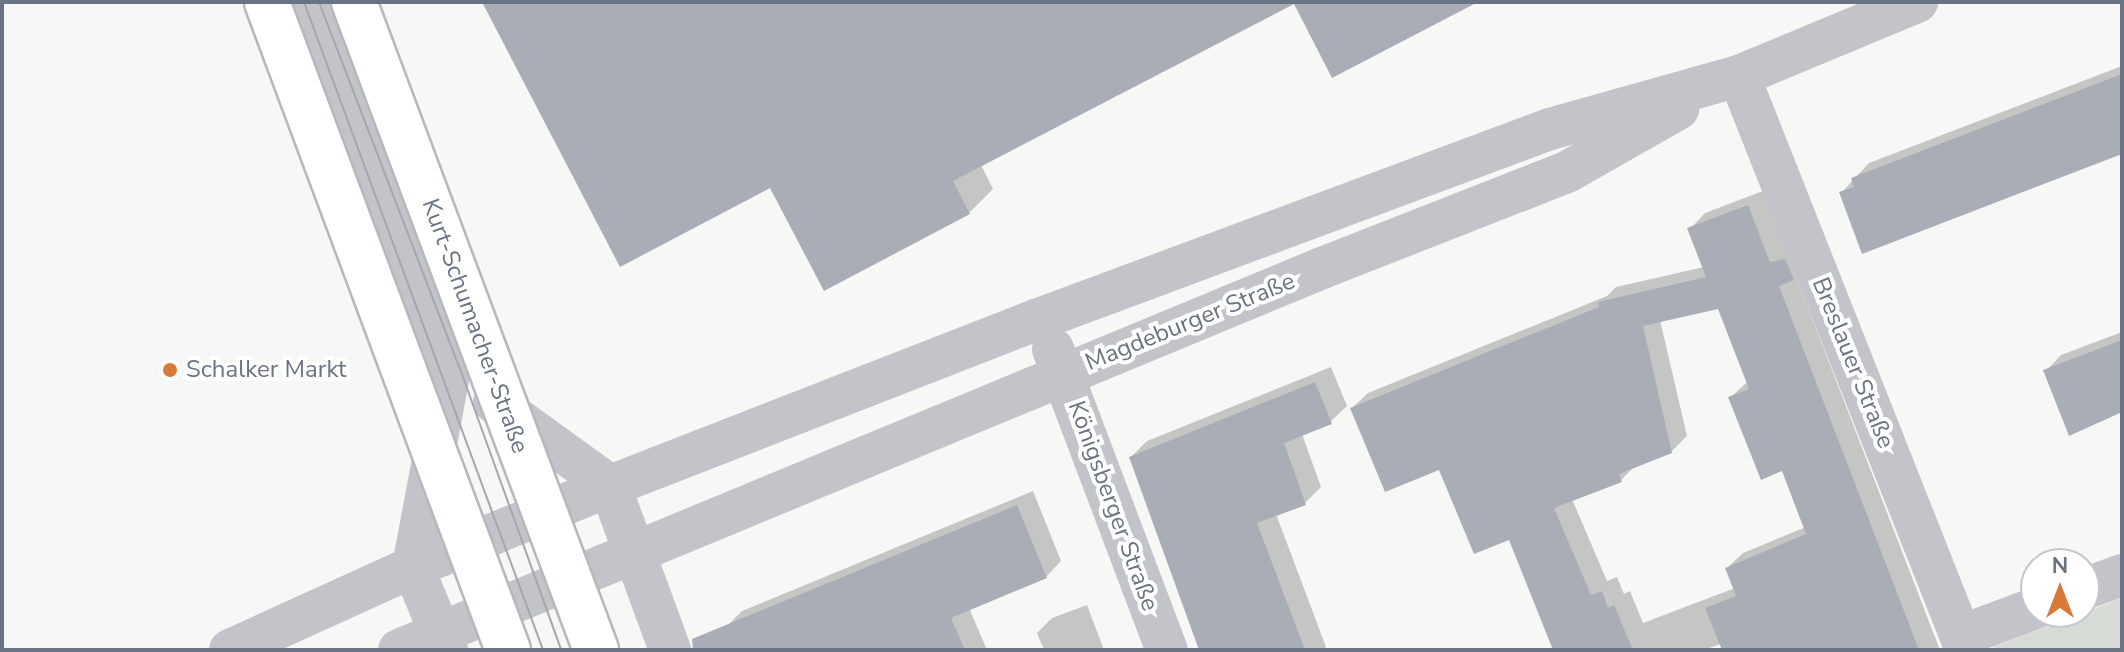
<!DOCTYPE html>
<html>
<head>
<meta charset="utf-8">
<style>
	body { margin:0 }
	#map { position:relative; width:2124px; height:652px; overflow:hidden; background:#f7f8f5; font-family:"Nunito Sans",sans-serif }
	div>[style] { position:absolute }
	.green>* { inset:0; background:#d6dcd5 }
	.shadow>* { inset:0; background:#0003 }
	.building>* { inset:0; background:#a9aeb6 }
	.minor>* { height:42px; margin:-21px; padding:0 21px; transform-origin:21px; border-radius:21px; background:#c2c4c9 }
	.tram>* { height:2px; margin:-1px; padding:0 1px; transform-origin:1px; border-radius:1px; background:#a3a7ae }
	.bridges { filter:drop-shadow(2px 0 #b5b8bd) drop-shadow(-2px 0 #b5b8bd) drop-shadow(0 2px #b5b8bd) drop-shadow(0 -2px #b5b8bd) }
	.major-bridge>* { height:44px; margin:-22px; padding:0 22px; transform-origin:22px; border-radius:22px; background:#fff }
	.dots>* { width:22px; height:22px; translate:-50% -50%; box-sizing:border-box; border:4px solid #fff; border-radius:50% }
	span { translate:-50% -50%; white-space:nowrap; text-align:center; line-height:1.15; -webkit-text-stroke:8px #fff; paint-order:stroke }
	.street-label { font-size:24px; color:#697384 }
	.poi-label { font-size:24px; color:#697384 }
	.left { translate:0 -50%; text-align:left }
	.frame { position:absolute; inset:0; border:4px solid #697384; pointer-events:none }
	.north { position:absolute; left:2020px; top:548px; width:80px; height:80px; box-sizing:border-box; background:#fff; border:2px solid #c3c7ce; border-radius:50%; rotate:0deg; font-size:22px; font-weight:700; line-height:32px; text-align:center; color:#697384 }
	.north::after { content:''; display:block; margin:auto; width:28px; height:36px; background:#d87935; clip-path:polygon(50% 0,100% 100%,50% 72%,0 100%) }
</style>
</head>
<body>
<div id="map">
	<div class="green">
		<i style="clip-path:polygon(2122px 598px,2122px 650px,1994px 650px,1993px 647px)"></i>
	</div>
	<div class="shadow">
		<i style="clip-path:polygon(484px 2px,1473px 2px,1295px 2px,981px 165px,993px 189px,969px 213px,771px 185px)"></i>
		<i style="clip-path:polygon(2122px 66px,2122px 152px,1841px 193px,1869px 163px)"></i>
		<i style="clip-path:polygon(evenodd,1763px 191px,1940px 650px,1724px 650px,1721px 644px,1703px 650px,1555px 650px,1510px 537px,1440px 468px,1352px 408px,1368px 393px,1607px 296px,1616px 287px,1704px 267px,1690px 229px,1705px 213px,1763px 191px,1719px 307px,1748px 381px,1730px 398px,1783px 468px,1806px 527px,1743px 553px,1727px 568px,1735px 588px,1643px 623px,1630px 591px,1624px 594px,1617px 577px,1607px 581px,1572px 499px,1621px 480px,1636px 465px,1671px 452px,1687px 436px,1660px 320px,1719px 307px)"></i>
		<i style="clip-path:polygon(2122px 332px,2122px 412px,2070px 434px,2046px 371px,2061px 355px)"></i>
		<i style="clip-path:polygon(1331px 367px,1347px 406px,1330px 422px,1302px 434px,1321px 487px,1305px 503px,1276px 514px,1326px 647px,1323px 650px,1204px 650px,1131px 457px,1147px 441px)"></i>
		<i style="clip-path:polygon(1033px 491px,1061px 561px,1046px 577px,969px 608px,987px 650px,737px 650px,727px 626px,742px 611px)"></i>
		<i style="clip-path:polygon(1087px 605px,1104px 650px,1044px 650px,1037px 633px,1052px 618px)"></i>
	</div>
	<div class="building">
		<i style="clip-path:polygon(482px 2px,1478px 2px,1332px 78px,1294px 4px,953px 181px,970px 214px,824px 291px,770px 188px,620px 267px)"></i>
		<i style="clip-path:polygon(2122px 74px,2122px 154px,1862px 254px,1839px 192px,1854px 187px,1851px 178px)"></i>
		<i style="clip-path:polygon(1748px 205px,1770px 262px,1785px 259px,1794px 280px,1779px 286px,1919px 650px,1722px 650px,1705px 608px,1736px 596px,1725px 568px,1806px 534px,1782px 471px,1761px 480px,1728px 397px,1749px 389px,1718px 309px,1643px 326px,1672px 453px,1619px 474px,1622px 482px,1554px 508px,1591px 595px,1602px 591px,1608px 608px,1614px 605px,1633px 650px,1553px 650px,1509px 540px,1474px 554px,1439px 470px,1385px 492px,1350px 408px,1599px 307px,1598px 302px,1706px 277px,1687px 228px)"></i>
		<i style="clip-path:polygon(2122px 340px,2122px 412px,2069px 436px,2043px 370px)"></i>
		<i style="clip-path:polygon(1315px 382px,1332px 424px,1284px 443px,1306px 505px,1257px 523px,1305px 650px,1199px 650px,1129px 457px)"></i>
		<i style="clip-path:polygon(1017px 505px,1047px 578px,951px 618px,965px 650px,693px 650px,692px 639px)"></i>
	</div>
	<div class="minor">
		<i style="left:314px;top:2px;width:391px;rotate:69.7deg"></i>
		<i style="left:450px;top:369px;width:201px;rotate:100.6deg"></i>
		<i style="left:413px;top:567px;width:90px;rotate:67.7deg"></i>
		<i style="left:1739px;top:76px;width:617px;rotate:68.42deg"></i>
		<i style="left:1053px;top:349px;width:322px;rotate:69.3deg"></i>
		<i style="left:494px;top:402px;width:143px;rotate:35.9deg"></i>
		<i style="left:610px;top:486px;width:175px;rotate:69.9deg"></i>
		<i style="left:2084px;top:589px;width:40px;rotate:-20.2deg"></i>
		<i style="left:1961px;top:636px;width:80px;rotate:-20.5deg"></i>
		<i style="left:230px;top:650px;width:201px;rotate:-24.4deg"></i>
		<i style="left:413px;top:567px;width:213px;rotate:-22.4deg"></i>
		<i style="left:610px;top:486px;width:460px;rotate:-21.3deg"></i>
		<i style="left:1039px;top:319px;width:545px;rotate:-20.4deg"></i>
		<i style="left:1550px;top:129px;width:196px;rotate:-15.7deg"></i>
		<i style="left:1739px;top:76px;width:193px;rotate:-22.6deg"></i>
		<i style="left:399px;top:650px;width:999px;rotate:-22.48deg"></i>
		<i style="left:1322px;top:268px;width:263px;rotate:-21.4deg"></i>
		<i style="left:1567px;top:172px;width:128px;rotate:-29.6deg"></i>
	</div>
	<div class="tram">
		<i style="left:304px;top:2px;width:691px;rotate:69.75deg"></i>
		<i style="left:319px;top:2px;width:390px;rotate:69deg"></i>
		<i style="left:459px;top:366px;width:302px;rotate:70.2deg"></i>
	</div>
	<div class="bridges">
		<div class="major-bridge">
			<i style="left:267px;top:2px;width:691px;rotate:69.6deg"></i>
			<i style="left:354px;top:2px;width:692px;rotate:69.52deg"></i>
		</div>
	</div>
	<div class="dots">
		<i style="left:170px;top:370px;background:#d87935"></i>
	</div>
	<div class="street-label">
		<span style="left:1190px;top:322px;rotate:-22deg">Magdeburger Straße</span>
		<span style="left:475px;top:326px;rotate:70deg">Kurt-Schumacher-Straße</span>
		<span style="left:1853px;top:363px;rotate:68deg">Breslauer Straße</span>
		<span style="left:1113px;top:506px;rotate:70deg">Königsberger Straße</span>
	</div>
	<div class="poi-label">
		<span class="left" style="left:186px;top:370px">Schalker Markt</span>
	</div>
	<div class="frame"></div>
	<div class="north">N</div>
</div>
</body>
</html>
